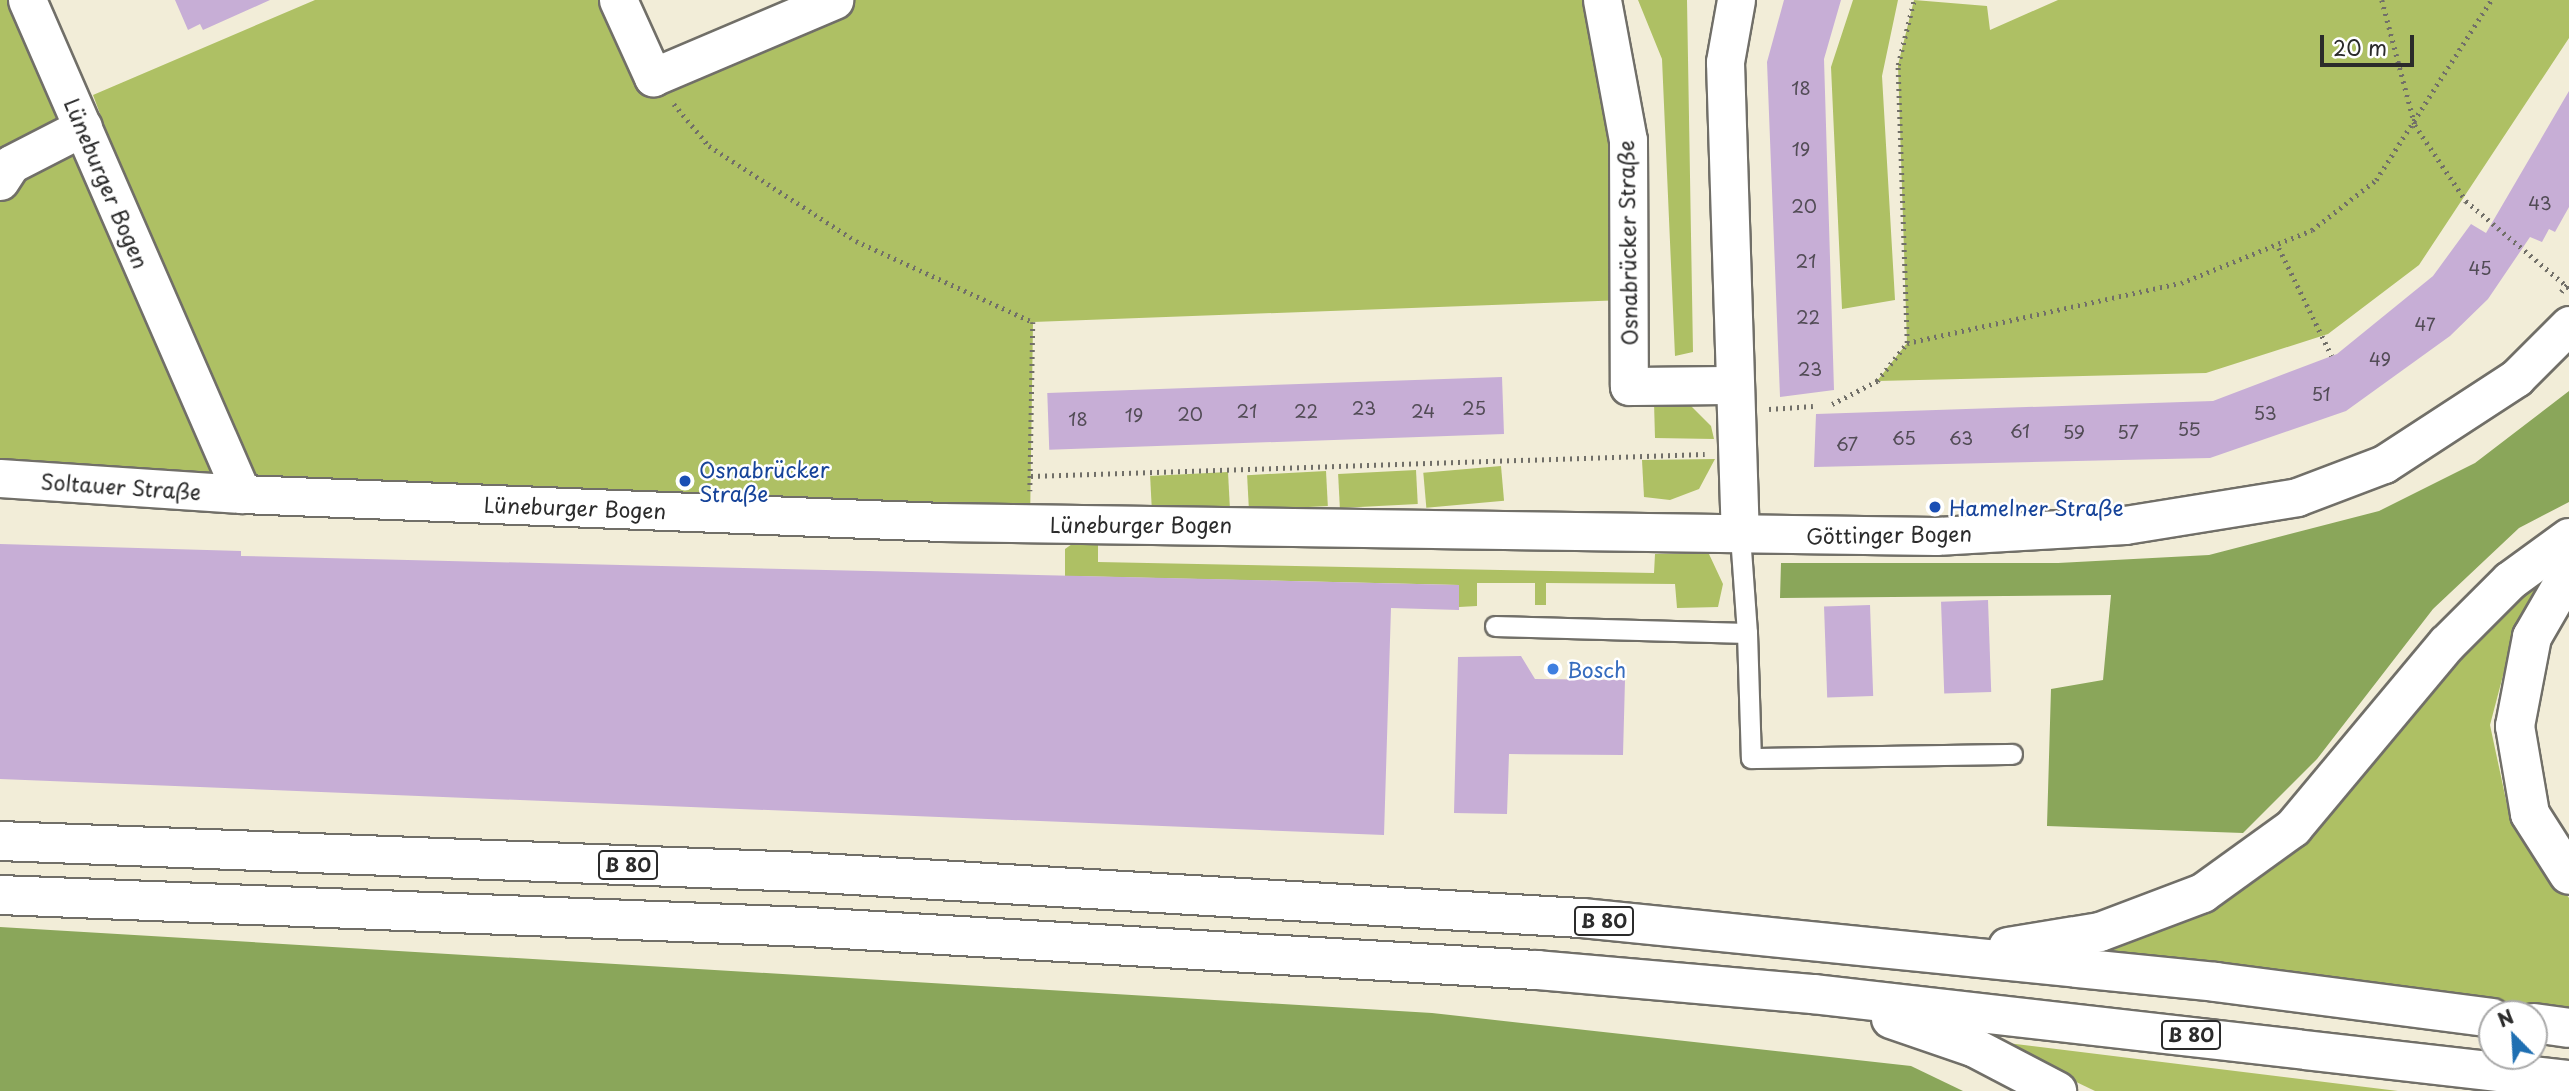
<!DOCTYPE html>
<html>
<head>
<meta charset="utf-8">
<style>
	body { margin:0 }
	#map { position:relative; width:2569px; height:1091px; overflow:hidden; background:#f2edd8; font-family:"Playpen Sans",sans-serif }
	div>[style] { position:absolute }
	.green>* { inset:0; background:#aec064; transform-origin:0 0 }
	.forest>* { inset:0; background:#8aa65a }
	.building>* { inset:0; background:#c7aed6; transform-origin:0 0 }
	.path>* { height:4.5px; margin-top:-2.25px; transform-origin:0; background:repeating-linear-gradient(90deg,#716f68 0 2px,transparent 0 7px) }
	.roads { filter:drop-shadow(2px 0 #716f68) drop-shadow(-2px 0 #716f68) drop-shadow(0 2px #716f68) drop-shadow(0 -2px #716f68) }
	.lane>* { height:19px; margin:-9.5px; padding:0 9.5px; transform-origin:9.5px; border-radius:9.5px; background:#fff }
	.street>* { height:37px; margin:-18.5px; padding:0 18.5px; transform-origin:18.5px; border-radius:18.5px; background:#fff }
	.highway>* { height:38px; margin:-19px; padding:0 19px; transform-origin:19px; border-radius:19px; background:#fff }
	.dots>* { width:19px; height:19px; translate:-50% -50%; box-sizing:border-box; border:4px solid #fff; border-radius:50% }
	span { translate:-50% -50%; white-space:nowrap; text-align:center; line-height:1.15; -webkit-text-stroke:5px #fff; paint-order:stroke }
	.number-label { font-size:18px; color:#524c56 }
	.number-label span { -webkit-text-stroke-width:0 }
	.shield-label span { padding:2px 5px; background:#fff; border:2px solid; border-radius:5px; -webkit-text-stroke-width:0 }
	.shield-label { font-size:19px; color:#2b2b2b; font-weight:700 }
	.street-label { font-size:21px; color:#2b2b2b }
	.transit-label { font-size:21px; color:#164399 }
	.left { translate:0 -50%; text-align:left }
	.shop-label { font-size:21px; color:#366cbe }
	.north { position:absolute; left:2478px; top:1000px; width:70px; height:70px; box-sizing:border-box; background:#fff; border:2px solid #aaa; border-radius:50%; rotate:336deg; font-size:19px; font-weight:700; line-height:28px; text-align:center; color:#2b2b2b }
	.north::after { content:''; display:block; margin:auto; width:24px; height:32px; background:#1f6fb2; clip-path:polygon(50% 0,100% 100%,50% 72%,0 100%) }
	.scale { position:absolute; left:2320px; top:35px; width:94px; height:32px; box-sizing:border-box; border:4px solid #2b2b2b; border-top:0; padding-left:9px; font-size:21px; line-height:24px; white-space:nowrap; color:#2b2b2b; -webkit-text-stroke:5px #fff; paint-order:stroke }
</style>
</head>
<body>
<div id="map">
	<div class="green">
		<i style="clip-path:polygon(0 0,18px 0,236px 480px,93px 95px,315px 0,616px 0,653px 77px,834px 0,1600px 0,1625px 300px,1033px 322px,1030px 524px,0 478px)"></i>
		<i style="clip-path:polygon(1638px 0,1687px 0,1693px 352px,1675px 356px,1662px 59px)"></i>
		<i style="clip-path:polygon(1853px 0,1898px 0,1882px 76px,1895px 300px,1842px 309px,1831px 67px)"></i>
		<i style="clip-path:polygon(1914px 0,1987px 6px,1990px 30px,2058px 0,2569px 0,2569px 38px,2419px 265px,2328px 334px,2206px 373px,1877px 381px,1907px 343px,1898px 65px)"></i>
		<i style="clip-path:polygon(1654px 402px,1688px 403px,1711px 426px,1714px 439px,1655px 438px)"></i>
		<i style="clip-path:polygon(1715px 459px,1699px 489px,1670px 500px,1644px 497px,1642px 460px)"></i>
		<i style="left:1501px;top:466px;width:35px;height:78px;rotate:85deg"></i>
		<i style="left:1416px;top:470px;width:34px;height:78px;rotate:87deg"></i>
		<i style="left:1326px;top:471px;width:35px;height:79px;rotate:87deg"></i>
		<i style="left:1228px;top:472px;width:35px;height:78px;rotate:87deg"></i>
		<i style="clip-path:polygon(1082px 537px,1098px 537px,1098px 562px,1654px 573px,1655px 554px,1709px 554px,1723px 584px,1718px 607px,1677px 608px,1675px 584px,1546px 583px,1546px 605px,1535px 605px,1535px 583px,1477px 583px,1477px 606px,1459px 607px,1459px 585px,1073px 576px,1065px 594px,1065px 549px)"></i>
		<i style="clip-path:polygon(2556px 565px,2511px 645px,2490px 725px,2509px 814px,2569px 898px,2569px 1012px,2092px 949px,2210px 909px,2507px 605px)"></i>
		<i style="clip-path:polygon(1991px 1041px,2398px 1091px,2095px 1091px)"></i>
	</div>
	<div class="forest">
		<i style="clip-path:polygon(2569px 391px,2569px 502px,2519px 528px,2433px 609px,2317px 759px,2243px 833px,2047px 826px,2051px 689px,2103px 680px,2111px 595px,1780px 598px,1781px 563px,2058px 563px,2209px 555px,2379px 511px,2475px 463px)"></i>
		<i style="clip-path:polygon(0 927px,1432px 1013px,1911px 1066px,1963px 1091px,0 1091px)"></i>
	</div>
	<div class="building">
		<i style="clip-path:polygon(175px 0,270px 0,203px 30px,200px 24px,188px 30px)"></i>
		<i style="clip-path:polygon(1784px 0,1841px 0,1824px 59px,1834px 390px,1780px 397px,1767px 62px)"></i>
		<i style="clip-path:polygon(2569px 91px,2569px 207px,2555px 232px,2549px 229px,2542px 242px,2530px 237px,2488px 299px,2450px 336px,2346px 411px,2210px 458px,1814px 467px,1816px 414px,2213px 401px,2337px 354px,2433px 276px,2471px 224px,2486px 233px)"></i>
		<i style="left:1502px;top:377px;width:57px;height:455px;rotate:88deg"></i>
		<i style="clip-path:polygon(0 544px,241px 551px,241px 556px,1459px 585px,1459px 610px,1391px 608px,1384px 835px,0 779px)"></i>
		<i style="left:1988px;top:600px;width:92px;height:47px;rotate:88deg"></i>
		<i style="left:1870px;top:605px;width:91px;height:46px;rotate:88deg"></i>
		<i style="clip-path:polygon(1521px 656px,1535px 679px,1625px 680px,1623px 755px,1509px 754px,1507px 814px,1454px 813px,1458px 657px)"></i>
	</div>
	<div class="path">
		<i style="left:2382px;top:0;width:129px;rotate:75.2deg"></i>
		<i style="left:2415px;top:125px;width:92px;rotate:56.1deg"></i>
		<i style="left:2466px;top:201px;width:135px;rotate:40.2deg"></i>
		<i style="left:674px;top:104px;width:55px;rotate:50.2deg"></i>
		<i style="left:709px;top:146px;width:175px;rotate:32.9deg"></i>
		<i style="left:856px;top:241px;width:195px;rotate:24.6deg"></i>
		<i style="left:1033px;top:322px;width:169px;rotate:91deg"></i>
		<i style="left:2279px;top:248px;width:120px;rotate:63.9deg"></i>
		<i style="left:2561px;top:292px;width:13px;rotate:-51deg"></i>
		<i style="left:1907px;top:343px;width:278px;rotate:-91.9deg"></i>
		<i style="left:1898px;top:65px;width:67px;rotate:-76.2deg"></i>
		<i style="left:1832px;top:404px;width:51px;rotate:-27.1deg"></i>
		<i style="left:1877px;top:381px;width:48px;rotate:-51.7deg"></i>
		<i style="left:1907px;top:343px;width:280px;rotate:-12.4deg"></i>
		<i style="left:2181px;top:283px;width:141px;rotate:-22deg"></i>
		<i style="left:2312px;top:230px;width:81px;rotate:-38deg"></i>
		<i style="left:2376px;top:180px;width:214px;rotate:-57.4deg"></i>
		<i style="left:1769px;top:409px;width:44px;rotate:-3.9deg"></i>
		<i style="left:1031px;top:476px;width:674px;rotate:-1.87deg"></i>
	</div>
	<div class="roads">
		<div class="lane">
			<i style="left:1495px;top:626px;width:252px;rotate:1.6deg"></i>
			<i style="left:1747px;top:633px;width:98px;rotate:-94.1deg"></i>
			<i style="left:1747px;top:633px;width:125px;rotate:88.2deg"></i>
			<i style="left:1751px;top:758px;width:261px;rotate:-0.9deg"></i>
		</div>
		<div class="street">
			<i style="left:27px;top:0;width:539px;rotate:66.48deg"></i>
			<i style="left:618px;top:0;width:85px;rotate:65.6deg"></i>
			<i style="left:653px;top:77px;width:197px;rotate:-23deg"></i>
			<i style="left:1602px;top:0;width:142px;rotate:79.5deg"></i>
			<i style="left:1628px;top:140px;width:246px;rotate:89.8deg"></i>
			<i style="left:1629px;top:386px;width:102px;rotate:-0.6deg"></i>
			<i style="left:1736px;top:0;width:63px;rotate:100.1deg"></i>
			<i style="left:1725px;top:62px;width:473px;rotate:88.2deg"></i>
			<i style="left:0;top:181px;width:20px;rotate:-57deg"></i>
			<i style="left:11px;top:164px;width:81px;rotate:-27.2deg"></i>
			<i style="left:0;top:478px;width:243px;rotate:3.8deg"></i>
			<i style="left:242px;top:494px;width:700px;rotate:2.29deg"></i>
			<i style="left:941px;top:522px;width:995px;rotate:0.81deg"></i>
			<i style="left:1936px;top:536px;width:189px;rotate:-3.3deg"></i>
			<i style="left:2125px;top:525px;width:174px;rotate:-9.2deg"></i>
			<i style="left:2297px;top:497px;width:93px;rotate:-20.8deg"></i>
			<i style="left:2384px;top:464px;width:158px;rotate:-33.1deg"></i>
			<i style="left:2516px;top:378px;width:75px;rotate:-45deg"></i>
		</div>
		<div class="highway">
			<i style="left:2569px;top:573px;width:74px;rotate:120deg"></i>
			<i style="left:2532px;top:637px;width:91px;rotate:100.8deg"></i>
			<i style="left:2515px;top:726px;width:89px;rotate:80.3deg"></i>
			<i style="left:2530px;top:814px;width:72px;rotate:57.4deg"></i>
			<i style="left:0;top:841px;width:803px;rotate:2.21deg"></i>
			<i style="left:802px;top:872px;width:781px;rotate:3.38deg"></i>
			<i style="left:1582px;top:918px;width:637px;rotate:5.76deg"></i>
			<i style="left:2216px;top:982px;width:278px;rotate:7.4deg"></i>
			<i style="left:0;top:895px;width:809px;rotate:2.27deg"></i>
			<i style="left:808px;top:927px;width:730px;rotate:3.38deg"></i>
			<i style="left:1537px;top:970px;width:277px;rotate:5deg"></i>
			<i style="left:1813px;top:994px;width:761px;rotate:6.49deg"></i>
			<i style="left:2008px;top:947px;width:93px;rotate:-9.3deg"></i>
			<i style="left:2100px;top:932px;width:110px;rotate:-20.7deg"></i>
			<i style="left:2203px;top:893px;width:111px;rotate:-35.8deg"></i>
			<i style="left:2293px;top:828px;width:240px;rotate:-50.1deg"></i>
			<i style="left:2447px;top:644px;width:89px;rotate:-45deg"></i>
			<i style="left:2510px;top:581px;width:73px;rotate:-36.1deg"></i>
			<i style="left:1891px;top:1019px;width:87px;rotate:18.9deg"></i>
			<i style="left:1973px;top:1047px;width:95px;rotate:27.6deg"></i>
			<i style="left:2534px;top:1023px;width:35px;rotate:8deg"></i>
		</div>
	</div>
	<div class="dots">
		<i style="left:685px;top:481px;background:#1a4fb4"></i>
		<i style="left:1935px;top:507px;background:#1a4fb4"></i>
		<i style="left:1553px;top:669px;background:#3f7fe0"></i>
	</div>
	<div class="number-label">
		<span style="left:1801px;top:88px">18</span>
		<span style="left:1801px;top:149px">19</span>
		<span style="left:2540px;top:203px">43</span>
		<span style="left:1804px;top:206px">20</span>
		<span style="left:1806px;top:261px">21</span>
		<span style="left:2480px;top:268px">45</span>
		<span style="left:1808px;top:317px">22</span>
		<span style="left:2425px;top:324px">47</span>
		<span style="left:2380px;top:359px">49</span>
		<span style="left:1810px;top:369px">23</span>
		<span style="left:2321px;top:394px">51</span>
		<span style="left:1364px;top:408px">23</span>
		<span style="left:1474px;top:408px">25</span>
		<span style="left:1247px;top:411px">21</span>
		<span style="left:1306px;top:411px">22</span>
		<span style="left:1423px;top:411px">24</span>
		<span style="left:2265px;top:413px">53</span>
		<span style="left:1190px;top:414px">20</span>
		<span style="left:1134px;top:415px">19</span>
		<span style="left:1078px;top:419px">18</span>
		<span style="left:2189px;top:429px">55</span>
		<span style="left:2020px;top:431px">61</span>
		<span style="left:2074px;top:432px">59</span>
		<span style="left:2128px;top:432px">57</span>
		<span style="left:1904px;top:438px">65</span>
		<span style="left:1961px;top:438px">63</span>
		<span style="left:1847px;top:444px">67</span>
	</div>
	<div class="shield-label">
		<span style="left:628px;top:865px">B 80</span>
		<span style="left:1604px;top:921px">B 80</span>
		<span style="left:2191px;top:1035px">B 80</span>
	</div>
	<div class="street-label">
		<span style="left:107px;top:183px;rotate:67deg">Lüneburger Bogen</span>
		<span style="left:1627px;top:243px;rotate:-91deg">Osnabrücker Straße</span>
		<span style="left:121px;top:486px;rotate:4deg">Soltauer Straße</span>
		<span style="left:575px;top:507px;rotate:2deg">Lüneburger Bogen</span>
		<span style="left:1141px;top:524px">Lüneburger Bogen</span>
		<span style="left:1889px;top:534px;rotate:-1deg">Göttinger Bogen</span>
	</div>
	<div class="transit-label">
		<span class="left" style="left:699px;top:481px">Osnabrücker<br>Straße</span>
		<span class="left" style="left:1949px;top:507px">Hamelner Straße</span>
	</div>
	<div class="shop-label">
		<span class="left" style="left:1567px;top:669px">Bosch</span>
	</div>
	<div class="north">N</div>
	<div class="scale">20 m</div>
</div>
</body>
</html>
